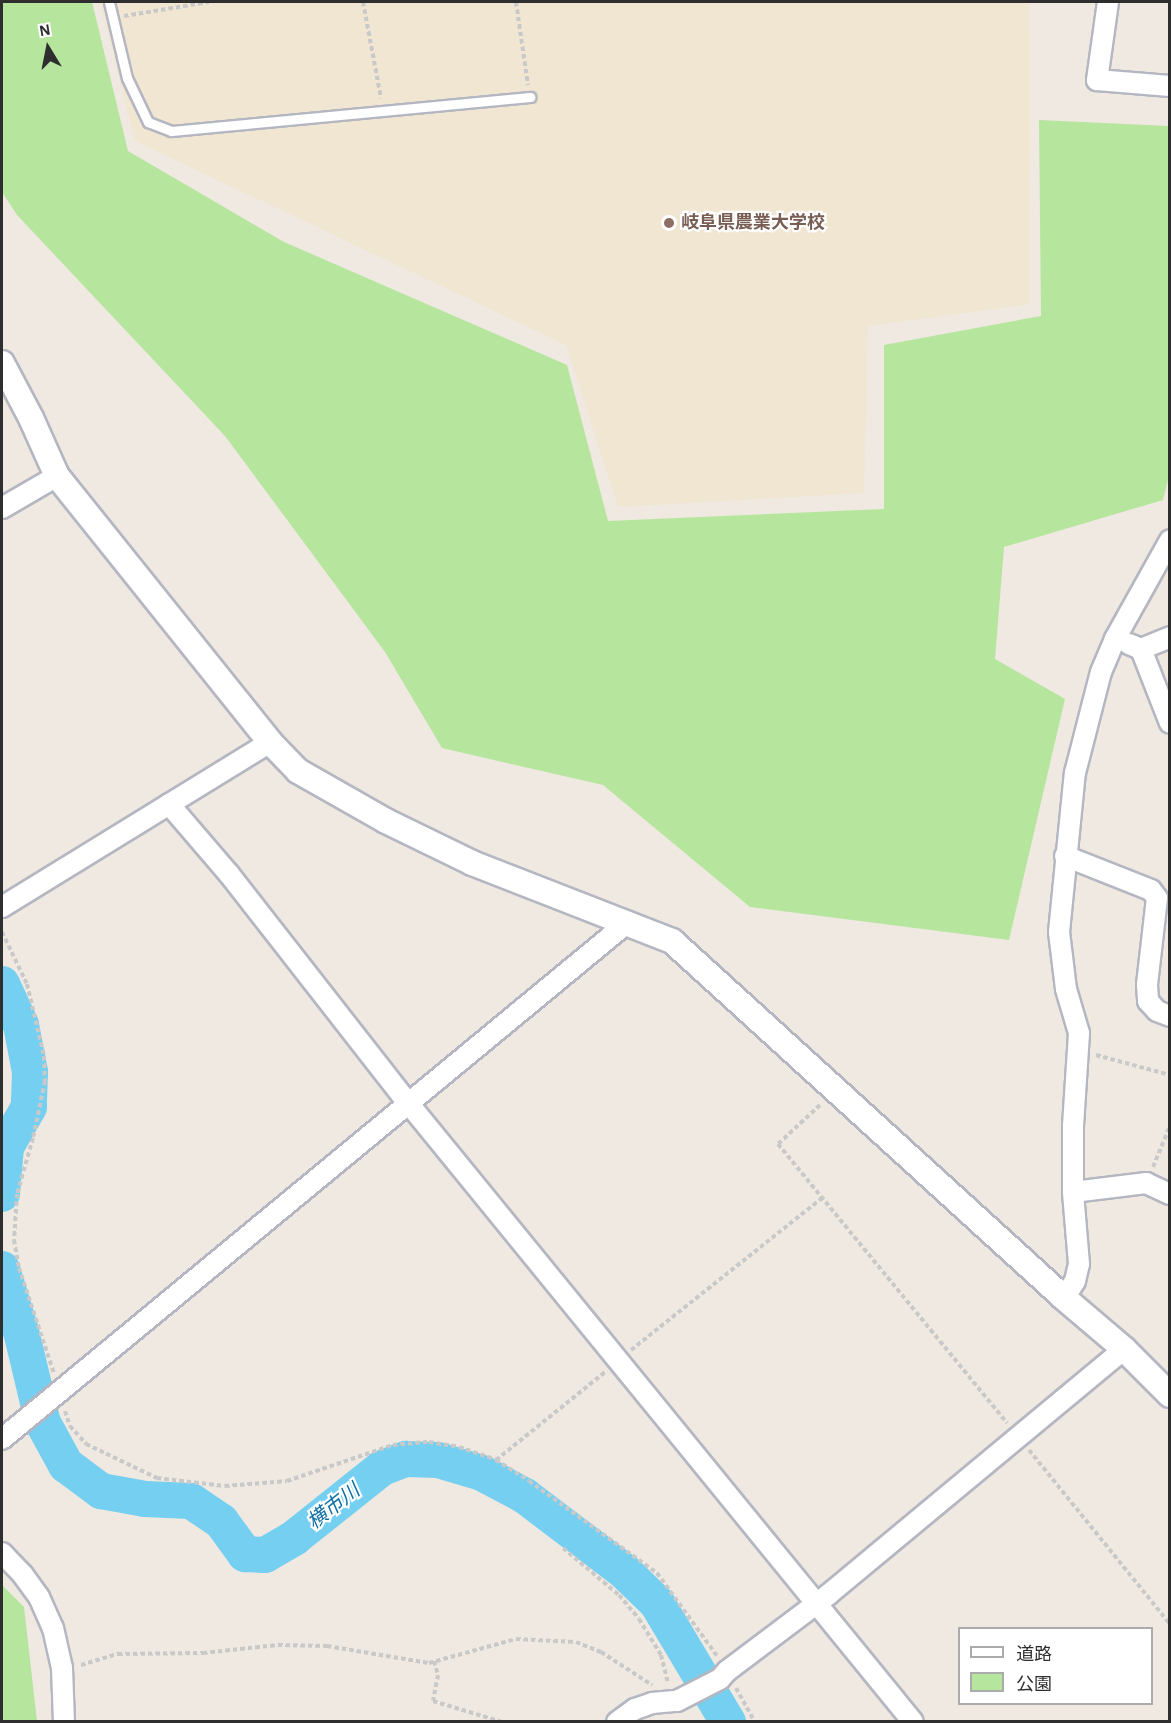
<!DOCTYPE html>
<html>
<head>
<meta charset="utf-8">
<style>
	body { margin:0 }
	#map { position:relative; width:1171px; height:1723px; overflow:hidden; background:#efe9e1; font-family:"Alegreya Sans","Noto Sans JP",sans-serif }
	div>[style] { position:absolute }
	.education>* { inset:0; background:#f0e6d1 }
	.green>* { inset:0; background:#b6e59e }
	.river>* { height:36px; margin:-18px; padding:0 18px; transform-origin:18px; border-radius:18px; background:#75cff0 }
	.path>* { height:4px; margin-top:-2px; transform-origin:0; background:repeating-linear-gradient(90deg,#c9c9c9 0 4.5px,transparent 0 7.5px) }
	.roads { filter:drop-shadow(2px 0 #b4b7c1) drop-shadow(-2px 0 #b4b7c1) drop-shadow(0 2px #b4b7c1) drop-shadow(0 -2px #b4b7c1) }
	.service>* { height:9px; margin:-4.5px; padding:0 4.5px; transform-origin:4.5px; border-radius:4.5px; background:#fff }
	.minor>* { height:20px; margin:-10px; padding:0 10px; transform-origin:10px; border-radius:10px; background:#fff }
	.tertiary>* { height:24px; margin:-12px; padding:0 12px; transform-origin:12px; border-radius:12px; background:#fff }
	.dots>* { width:16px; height:16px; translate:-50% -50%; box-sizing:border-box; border:3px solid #fff; border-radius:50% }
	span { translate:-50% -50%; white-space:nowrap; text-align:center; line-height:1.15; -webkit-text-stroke:4.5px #fff; paint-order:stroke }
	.education-label { font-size:18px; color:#785e54; font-weight:700 }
	.left { translate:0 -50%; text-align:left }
	.water-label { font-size:20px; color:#0d6fa3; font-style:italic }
	.frame { position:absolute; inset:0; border:3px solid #2e2e2e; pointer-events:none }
	.legend { position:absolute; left:958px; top:1627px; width:195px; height:78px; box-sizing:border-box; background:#fff; border:2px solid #ababab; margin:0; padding:8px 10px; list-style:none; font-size:18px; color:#2e2e2e }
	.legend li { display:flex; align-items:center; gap:12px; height:30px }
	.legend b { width:30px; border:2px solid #ababab }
	.north { position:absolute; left:18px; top:18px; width:60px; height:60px; -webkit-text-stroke:4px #fff; paint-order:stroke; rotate:350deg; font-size:16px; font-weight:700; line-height:24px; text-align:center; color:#2e2e2e }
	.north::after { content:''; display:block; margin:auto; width:21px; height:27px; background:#2e2e2e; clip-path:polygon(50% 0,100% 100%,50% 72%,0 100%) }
</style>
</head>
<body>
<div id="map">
	<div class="education">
		<i style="clip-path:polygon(100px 2px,1029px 2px,1030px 304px,868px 326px,864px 493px,618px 507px,566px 345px,135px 141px)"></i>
	</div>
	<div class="green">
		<i style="clip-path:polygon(2px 2px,92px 2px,128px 151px,284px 242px,567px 365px,608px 521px,884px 509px,884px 345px,1041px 316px,1039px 120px,1169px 126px,1170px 472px,1163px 500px,1004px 547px,995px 659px,1065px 699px,1009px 940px,750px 907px,603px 785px,442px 748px,385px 652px,225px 436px,17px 215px,2px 192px)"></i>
		<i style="clip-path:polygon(2px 1585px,24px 1607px,37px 1721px,2px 1721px)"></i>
	</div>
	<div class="river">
		<i style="left:2px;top:984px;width:45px;rotate:65.1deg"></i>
		<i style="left:21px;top:1025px;width:48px;rotate:79.2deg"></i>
		<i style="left:30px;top:1072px;width:35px;rotate:92deg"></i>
		<i style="left:29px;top:1107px;width:46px;rotate:119.9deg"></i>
		<i style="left:6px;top:1147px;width:47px;rotate:94.9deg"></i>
		<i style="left:2px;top:1269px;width:65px;rotate:73deg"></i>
		<i style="left:21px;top:1331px;width:95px;rotate:76.6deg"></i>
		<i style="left:43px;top:1423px;width:48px;rotate:61.3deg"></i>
		<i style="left:66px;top:1465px;width:44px;rotate:36.6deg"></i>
		<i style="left:101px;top:1491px;width:45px;rotate:10.3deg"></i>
		<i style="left:145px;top:1499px;width:46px;rotate:2.5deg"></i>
		<i style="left:191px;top:1501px;width:36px;rotate:34deg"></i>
		<i style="left:221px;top:1521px;width:41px;rotate:54deg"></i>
		<i style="left:245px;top:1554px;width:20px;rotate:3deg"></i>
		<i style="left:265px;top:1555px;width:34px;rotate:-30deg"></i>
		<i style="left:294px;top:1538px;width:112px;rotate:-38.5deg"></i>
		<i style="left:382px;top:1468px;width:26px;rotate:-21deg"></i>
		<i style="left:406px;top:1459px;width:32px;rotate:2deg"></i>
		<i style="left:438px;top:1460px;width:46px;rotate:16.5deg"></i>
		<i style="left:482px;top:1473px;width:49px;rotate:28.1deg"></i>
		<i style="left:525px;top:1496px;width:126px;rotate:37.2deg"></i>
		<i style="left:625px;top:1572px;width:45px;rotate:44.1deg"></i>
		<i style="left:657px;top:1603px;width:139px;rotate:59.2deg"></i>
	</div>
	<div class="path">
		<i style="left:363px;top:2px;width:98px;rotate:79.4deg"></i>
		<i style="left:516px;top:2px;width:84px;rotate:81.8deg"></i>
		<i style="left:124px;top:16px;width:86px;rotate:-9.4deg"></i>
		<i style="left:2px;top:932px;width:58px;rotate:64.3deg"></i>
		<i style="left:27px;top:984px;width:74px;rotate:76.7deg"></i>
		<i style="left:44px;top:1056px;width:25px;rotate:88deg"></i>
		<i style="left:45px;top:1081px;width:58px;rotate:101.9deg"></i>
		<i style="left:33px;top:1138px;width:58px;rotate:105.9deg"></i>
		<i style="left:17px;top:1194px;width:46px;rotate:93.7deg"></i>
		<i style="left:14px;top:1240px;width:28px;rotate:80deg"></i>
		<i style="left:19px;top:1268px;width:111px;rotate:71.6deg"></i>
		<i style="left:1096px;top:1055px;width:77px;rotate:15.1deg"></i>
		<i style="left:820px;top:1105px;width:57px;rotate:137.1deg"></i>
		<i style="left:778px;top:1144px;width:361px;rotate:50.6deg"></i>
		<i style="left:1153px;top:1167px;width:44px;rotate:-67.5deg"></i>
		<i style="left:631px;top:1350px;width:243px;rotate:-38.5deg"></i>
		<i style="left:65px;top:1411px;width:16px;rotate:72deg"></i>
		<i style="left:70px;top:1426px;width:24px;rotate:48deg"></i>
		<i style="left:86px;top:1444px;width:79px;rotate:25.6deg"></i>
		<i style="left:157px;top:1478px;width:68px;rotate:6.7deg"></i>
		<i style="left:225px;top:1486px;width:62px;rotate:-4.6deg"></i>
		<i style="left:287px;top:1481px;width:112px;rotate:-18.8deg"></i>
		<i style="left:393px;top:1445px;width:36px;rotate:-5deg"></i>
		<i style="left:429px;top:1442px;width:30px;rotate:9deg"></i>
		<i style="left:459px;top:1447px;width:39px;rotate:19deg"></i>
		<i style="left:496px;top:1460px;width:39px;rotate:32deg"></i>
		<i style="left:529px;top:1481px;width:158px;rotate:35.7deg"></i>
		<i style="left:657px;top:1573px;width:102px;rotate:54.1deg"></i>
		<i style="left:1029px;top:1450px;width:224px;rotate:51deg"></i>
		<i style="left:496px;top:1460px;width:140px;rotate:-38.9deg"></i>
		<i style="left:563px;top:1548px;width:73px;rotate:40deg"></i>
		<i style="left:619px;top:1595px;width:31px;rotate:50deg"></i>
		<i style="left:639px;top:1619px;width:42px;rotate:58.6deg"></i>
		<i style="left:661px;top:1655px;width:29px;rotate:76deg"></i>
		<i style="left:434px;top:1661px;width:15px;rotate:74deg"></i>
		<i style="left:438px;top:1675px;width:26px;rotate:101deg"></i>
		<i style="left:433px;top:1701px;width:72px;rotate:16.9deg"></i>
		<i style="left:81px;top:1665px;width:39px;rotate:-17deg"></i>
		<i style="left:118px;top:1654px;width:85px;rotate:-0.7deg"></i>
		<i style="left:203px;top:1653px;width:75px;rotate:-6.1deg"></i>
		<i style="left:278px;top:1645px;width:49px;rotate:1.2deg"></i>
		<i style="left:327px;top:1646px;width:103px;rotate:9.5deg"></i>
		<i style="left:429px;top:1663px;width:90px;rotate:-15.4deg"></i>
		<i style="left:516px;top:1639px;width:60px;rotate:2.9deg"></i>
		<i style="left:576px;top:1642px;width:27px;rotate:22deg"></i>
		<i style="left:601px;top:1652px;width:61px;rotate:32.9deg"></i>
		<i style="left:736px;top:1688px;width:39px;rotate:61deg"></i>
	</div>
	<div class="roads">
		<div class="service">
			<i style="left:109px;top:2px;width:78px;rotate:76.7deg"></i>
			<i style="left:127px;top:78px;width:49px;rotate:64.5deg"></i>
			<i style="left:148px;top:122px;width:25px;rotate:21deg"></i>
			<i style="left:171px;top:131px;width:361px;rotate:-5.4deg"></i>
		</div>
		<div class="minor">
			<i style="left:1108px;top:2px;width:79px;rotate:98deg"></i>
			<i style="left:1097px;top:80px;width:73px;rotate:4.7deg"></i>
			<i style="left:2px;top:508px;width:64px;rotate:-30.2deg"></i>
			<i style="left:1129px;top:644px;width:13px;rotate:23deg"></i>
			<i style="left:1141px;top:649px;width:31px;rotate:-22deg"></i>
			<i style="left:1141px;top:649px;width:79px;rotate:68.6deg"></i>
			<i style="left:169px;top:804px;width:92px;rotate:49.4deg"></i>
			<i style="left:229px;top:874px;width:292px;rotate:52deg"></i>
			<i style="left:409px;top:1104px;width:797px;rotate:50.8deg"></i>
			<i style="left:1065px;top:856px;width:92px;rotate:21.6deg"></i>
			<i style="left:1151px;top:890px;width:10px;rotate:53deg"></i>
			<i style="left:1157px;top:898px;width:88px;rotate:96.6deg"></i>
			<i style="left:1147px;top:985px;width:16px;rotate:86deg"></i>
			<i style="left:1148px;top:1001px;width:13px;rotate:48deg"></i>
			<i style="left:1157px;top:1011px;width:14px;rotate:21deg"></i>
			<i style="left:2px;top:907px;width:315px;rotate:-31.6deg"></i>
			<i style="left:1073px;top:1192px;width:74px;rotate:-7deg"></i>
			<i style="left:1146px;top:1183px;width:26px;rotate:25deg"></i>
			<i style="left:1064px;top:1298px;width:20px;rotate:-57deg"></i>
			<i style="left:1075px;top:1281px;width:17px;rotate:-77deg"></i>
			<i style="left:1079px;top:1264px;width:72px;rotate:-94.8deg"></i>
			<i style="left:1073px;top:1192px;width:66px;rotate:-90deg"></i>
			<i style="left:1073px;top:1126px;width:93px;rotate:-86.3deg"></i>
			<i style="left:1079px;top:1033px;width:46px;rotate:-106.5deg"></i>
			<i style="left:1066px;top:989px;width:57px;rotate:-97deg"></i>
			<i style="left:1059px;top:932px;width:160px;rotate:-84.3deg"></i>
			<i style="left:1075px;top:773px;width:104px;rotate:-75.6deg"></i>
			<i style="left:1101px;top:672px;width:36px;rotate:-67deg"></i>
			<i style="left:1115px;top:639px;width:113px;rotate:-60.9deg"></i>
			<i style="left:2px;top:1439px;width:812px;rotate:-39.55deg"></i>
			<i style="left:2px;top:1553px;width:30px;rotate:46deg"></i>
			<i style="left:23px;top:1575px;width:27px;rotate:54deg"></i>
			<i style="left:39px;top:1597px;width:34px;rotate:66deg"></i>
			<i style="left:53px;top:1628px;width:41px;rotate:77.3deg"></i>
			<i style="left:62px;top:1668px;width:54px;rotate:87.9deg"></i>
			<i style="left:617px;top:1722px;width:22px;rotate:-36deg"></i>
			<i style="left:635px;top:1709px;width:18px;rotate:-19deg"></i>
			<i style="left:652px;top:1703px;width:25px;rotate:-5deg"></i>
			<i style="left:677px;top:1701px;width:48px;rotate:-27.1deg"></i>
			<i style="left:720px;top:1679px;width:11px;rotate:-49deg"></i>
			<i style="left:727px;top:1671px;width:128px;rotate:-37deg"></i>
			<i style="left:829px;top:1594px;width:383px;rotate:-39.7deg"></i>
		</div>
		<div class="tertiary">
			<i style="left:2px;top:363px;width:62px;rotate:62.2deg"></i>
			<i style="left:31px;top:418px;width:64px;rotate:65.9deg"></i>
			<i style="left:57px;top:476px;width:341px;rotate:51.3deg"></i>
			<i style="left:270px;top:742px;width:40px;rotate:46deg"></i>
			<i style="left:298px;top:771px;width:101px;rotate:29.6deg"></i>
			<i style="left:386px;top:821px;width:96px;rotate:26deg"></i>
			<i style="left:472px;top:863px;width:215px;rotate:21.3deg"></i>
			<i style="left:672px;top:941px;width:530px;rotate:42.32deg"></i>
			<i style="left:1064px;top:1298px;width:79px;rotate:40.4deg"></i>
			<i style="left:1124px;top:1349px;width:65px;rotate:45deg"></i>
		</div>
	</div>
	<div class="dots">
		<i style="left:669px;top:223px;background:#8d6e63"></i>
	</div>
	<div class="education-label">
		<span class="left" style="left:681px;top:223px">岐阜県農業大学校</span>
	</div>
	<div class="water-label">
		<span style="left:334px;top:1507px;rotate:-38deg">横市川</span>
	</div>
	<div class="frame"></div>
	<ul class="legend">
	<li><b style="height:8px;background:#fff"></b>道路</li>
	<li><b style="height:16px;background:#b6e59e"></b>公園</li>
	</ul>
	<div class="north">N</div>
</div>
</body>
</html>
